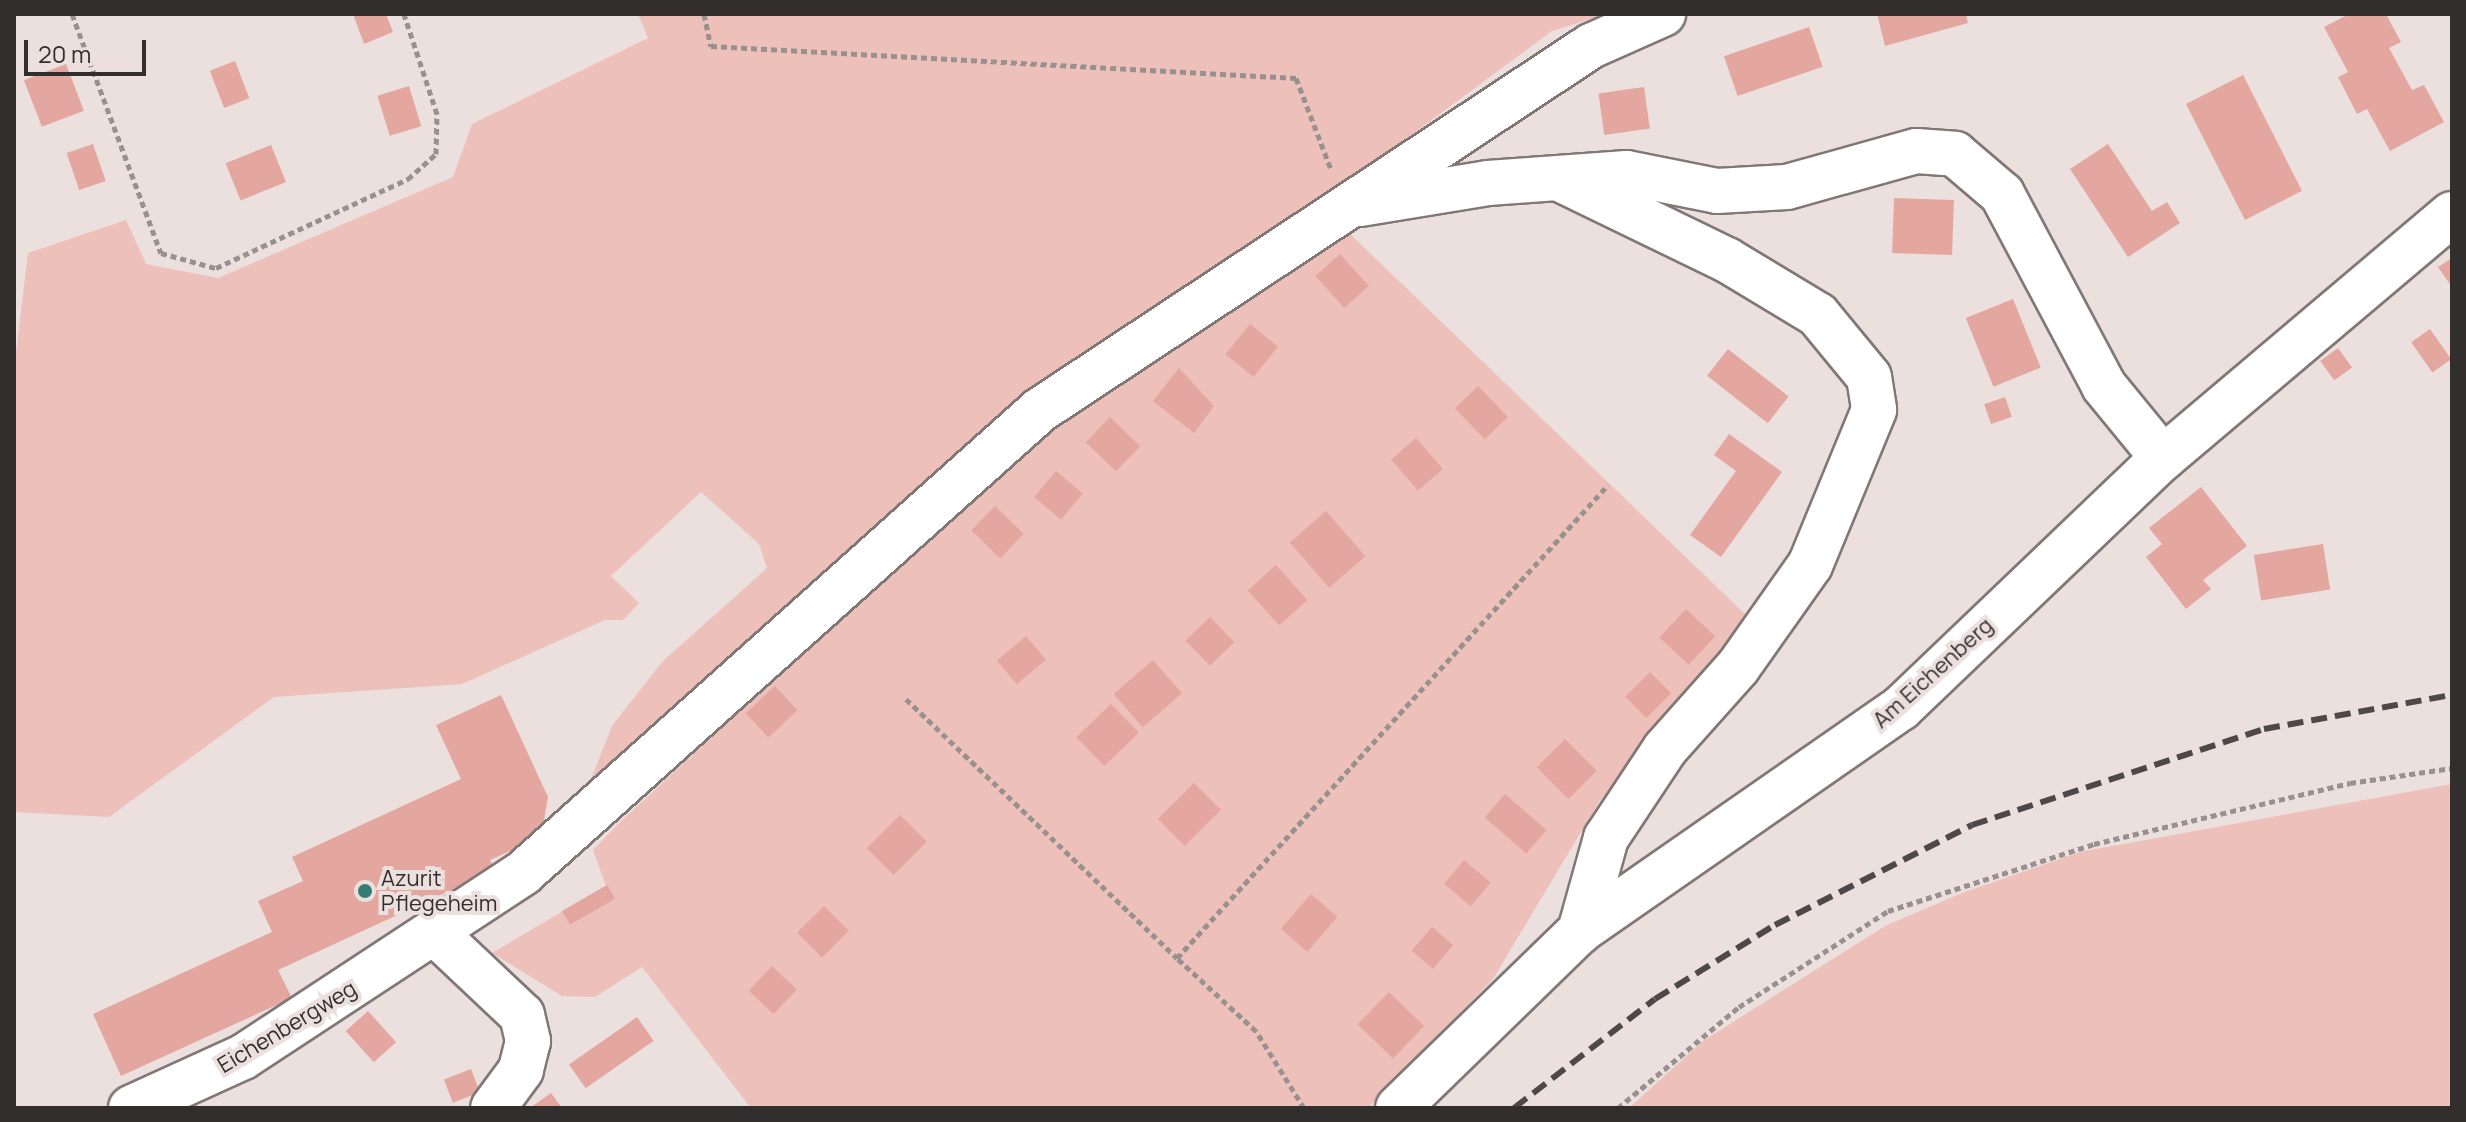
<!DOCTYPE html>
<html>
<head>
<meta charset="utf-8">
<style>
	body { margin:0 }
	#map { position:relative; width:2466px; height:1122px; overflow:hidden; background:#ebe0de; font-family:Manrope,sans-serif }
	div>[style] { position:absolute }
	.green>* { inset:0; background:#edc0ba }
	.building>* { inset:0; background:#e3a79f; transform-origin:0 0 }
	.path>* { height:5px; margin-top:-2.5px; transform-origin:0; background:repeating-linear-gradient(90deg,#99918f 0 6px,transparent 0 10px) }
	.roads { filter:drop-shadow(2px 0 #817876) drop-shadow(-2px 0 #817876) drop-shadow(0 2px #817876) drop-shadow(0 -2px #817876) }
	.minor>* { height:44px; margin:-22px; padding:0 22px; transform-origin:22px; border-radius:22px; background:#fff }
	.rail>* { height:6px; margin-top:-3px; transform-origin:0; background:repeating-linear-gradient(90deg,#4e4948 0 16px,transparent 0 24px) }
	.dots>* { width:22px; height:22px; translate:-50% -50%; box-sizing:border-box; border:4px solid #ebe0de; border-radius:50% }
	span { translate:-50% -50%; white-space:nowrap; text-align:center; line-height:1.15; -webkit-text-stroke:8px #ebe0de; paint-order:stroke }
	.street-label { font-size:22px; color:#322e2d }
	.poi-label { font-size:22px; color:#322e2d }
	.left { translate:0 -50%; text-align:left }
	.frame { position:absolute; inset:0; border:16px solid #322e2d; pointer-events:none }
	.scale { position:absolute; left:24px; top:40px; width:122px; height:36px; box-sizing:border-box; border:4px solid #322e2d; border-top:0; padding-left:10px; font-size:24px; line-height:28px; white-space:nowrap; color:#322e2d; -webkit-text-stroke:6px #ebe0de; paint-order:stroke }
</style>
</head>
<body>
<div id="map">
	<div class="green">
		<i style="clip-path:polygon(638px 14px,1606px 14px,1552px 31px,1040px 409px,592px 802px,591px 779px,612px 726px,662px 662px,767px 568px,759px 544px,701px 492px,611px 576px,639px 603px,623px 620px,605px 620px,462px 684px,274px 697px,109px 817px,14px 812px,14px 369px,28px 253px,126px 220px,146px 264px,218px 278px,453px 177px,472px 124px,648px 38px)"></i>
		<i style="clip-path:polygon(1347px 231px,1749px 618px,1599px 802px,1493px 979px,1368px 1108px,751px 1108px,642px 967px,595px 997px,562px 996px,492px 953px,606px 886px,593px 850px,617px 825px,976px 492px,1097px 395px)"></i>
		<i style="clip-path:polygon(2452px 784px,2452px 1108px,1629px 1108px,1703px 1041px,1885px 926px,1962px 893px,2080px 852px)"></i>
	</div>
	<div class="building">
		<i style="clip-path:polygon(353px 14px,386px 14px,393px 32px,364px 44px)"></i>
		<i style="clip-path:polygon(1877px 14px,1966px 14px,1968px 23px,1885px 46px)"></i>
		<i style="clip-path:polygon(2349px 14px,2386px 14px,2401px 42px,2389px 48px,2412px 90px,2424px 85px,2444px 122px,2390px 151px,2367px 109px,2357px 114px,2338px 77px,2348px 72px,2324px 27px)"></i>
		<i style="left:1809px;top:27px;width:42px;height:90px;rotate:71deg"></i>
		<i style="left:235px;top:61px;width:40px;height:27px;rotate:69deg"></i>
		<i style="left:66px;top:64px;width:50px;height:45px;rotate:69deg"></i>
		<i style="left:2243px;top:75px;width:130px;height:64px;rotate:63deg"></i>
		<i style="left:409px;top:86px;width:42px;height:33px;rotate:73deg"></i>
		<i style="left:1644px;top:87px;width:42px;height:46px;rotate:82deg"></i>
		<i style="left:93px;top:144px;width:39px;height:28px;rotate:71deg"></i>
		<i style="clip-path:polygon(2108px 144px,2152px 211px,2167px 202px,2180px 223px,2128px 257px,2070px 169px)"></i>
		<i style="left:271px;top:145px;width:40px;height:49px;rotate:68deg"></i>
		<i style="left:1894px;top:198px;width:60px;height:55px;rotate:2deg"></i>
		<i style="left:1340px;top:254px;width:43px;height:33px;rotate:48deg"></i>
		<i style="clip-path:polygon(2452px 258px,2452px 287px,2438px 267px)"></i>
		<i style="left:2013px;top:299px;width:74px;height:51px;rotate:68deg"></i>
		<i style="left:1250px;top:324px;width:36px;height:39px;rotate:39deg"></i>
		<i style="left:2430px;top:329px;width:37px;height:23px;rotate:55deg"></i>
		<i style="left:2338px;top:348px;width:24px;height:22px;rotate:54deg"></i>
		<i style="left:1728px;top:349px;width:77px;height:34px;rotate:38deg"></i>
		<i style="clip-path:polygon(1179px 368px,1214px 406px,1194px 433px,1153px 401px)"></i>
		<i style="left:1478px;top:386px;width:43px;height:32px;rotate:46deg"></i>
		<i style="left:2005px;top:397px;width:21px;height:22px;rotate:71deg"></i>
		<i style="left:1110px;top:417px;width:42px;height:35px;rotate:44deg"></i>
		<i style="clip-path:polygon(1729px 434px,1782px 472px,1721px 557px,1690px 535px,1736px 471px,1714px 455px)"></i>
		<i style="left:1416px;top:438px;width:41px;height:33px;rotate:49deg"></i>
		<i style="left:1056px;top:471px;width:35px;height:34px;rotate:40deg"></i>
		<i style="clip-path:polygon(2201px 487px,2247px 546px,2203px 580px,2211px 589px,2186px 609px,2146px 557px,2162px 544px,2149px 528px)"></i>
		<i style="left:995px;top:506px;width:40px;height:34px;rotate:44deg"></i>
		<i style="left:1326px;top:511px;width:60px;height:48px;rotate:49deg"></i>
		<i style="left:2323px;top:544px;width:46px;height:70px;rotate:81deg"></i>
		<i style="left:1276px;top:565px;width:47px;height:38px;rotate:48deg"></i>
		<i style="left:1686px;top:609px;width:40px;height:39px;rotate:43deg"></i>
		<i style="left:1210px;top:617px;width:35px;height:34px;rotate:46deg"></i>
		<i style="left:1026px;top:636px;width:31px;height:38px;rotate:50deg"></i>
		<i style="left:1153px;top:660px;width:44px;height:52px;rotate:49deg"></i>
		<i style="left:1650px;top:672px;width:30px;height:35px;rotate:45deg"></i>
		<i style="left:775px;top:686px;width:33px;height:40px;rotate:47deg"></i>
		<i style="clip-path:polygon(501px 695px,548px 797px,541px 837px,490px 860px,495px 870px,278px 970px,292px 998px,121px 1076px,93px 1014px,272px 932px,258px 901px,303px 881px,292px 857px,461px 779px,436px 725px)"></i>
		<i style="left:1111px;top:704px;width:40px;height:48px;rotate:46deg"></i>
		<i style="left:1565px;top:739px;width:45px;height:40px;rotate:45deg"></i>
		<i style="left:1194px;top:783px;width:38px;height:51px;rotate:45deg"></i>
		<i style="left:1505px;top:794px;width:55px;height:31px;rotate:41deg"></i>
		<i style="left:900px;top:815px;width:38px;height:47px;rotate:45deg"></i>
		<i style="left:1464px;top:860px;width:35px;height:31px;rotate:40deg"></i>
		<i style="left:607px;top:885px;width:16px;height:52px;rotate:60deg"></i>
		<i style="left:1311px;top:894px;width:35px;height:46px;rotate:41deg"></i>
		<i style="left:824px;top:906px;width:35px;height:38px;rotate:45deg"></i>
		<i style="left:1432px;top:927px;width:28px;height:31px;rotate:41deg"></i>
		<i style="left:772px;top:966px;width:34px;height:34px;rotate:43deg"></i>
		<i style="left:1389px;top:992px;width:49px;height:45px;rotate:44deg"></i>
		<i style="left:368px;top:1011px;width:42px;height:30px;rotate:48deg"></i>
		<i style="left:637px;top:1017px;width:29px;height:83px;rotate:55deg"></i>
		<i style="left:471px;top:1069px;width:25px;height:29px;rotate:69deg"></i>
		<i style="clip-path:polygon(551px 1093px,562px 1108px,530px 1108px)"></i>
	</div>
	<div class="path">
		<i style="left:72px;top:14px;width:255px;rotate:69.6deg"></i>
		<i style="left:161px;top:253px;width:57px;rotate:15.3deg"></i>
		<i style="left:216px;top:268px;width:212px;rotate:-24.9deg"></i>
		<i style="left:408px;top:179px;width:38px;rotate:-42deg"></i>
		<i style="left:436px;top:154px;width:40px;rotate:-88.6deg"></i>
		<i style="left:437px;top:114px;width:105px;rotate:-108.3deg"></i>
		<i style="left:704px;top:14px;width:33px;rotate:78deg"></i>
		<i style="left:711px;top:46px;width:586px;rotate:3.13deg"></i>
		<i style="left:1296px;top:78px;width:97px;rotate:69deg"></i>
		<i style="left:906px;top:699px;width:375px;rotate:43.7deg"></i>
		<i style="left:1304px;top:1108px;width:91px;rotate:-121.9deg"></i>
		<i style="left:1256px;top:1031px;width:108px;rotate:-137.3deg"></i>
		<i style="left:1177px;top:958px;width:640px;rotate:-47.66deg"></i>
		<i style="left:1618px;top:1108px;width:158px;rotate:-39.9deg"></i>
		<i style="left:1739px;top:1007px;width:177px;rotate:-32.8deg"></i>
		<i style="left:1888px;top:911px;width:217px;rotate:-18deg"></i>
		<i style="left:2094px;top:844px;width:263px;rotate:-13.4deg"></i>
		<i style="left:2350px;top:783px;width:103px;rotate:-8.4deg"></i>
	</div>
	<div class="roads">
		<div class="minor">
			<i style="left:1562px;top:180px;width:183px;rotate:25.9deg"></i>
			<i style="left:1727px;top:260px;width:106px;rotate:31.1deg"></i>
			<i style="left:1818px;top:315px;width:80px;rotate:50.6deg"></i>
			<i style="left:1869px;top:377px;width:33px;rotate:81deg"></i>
			<i style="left:1874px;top:410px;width:168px;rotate:112.4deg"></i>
			<i style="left:1810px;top:565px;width:125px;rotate:125.2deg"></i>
			<i style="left:1738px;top:667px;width:110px;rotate:131.7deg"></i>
			<i style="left:1665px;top:749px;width:107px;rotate:123.5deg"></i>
			<i style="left:1606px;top:838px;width:97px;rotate:105.6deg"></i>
			<i style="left:1360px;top:204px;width:130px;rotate:-9.3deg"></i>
			<i style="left:1488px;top:183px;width:139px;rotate:-4.1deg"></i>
			<i style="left:1627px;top:173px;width:92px;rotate:11.3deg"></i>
			<i style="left:1717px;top:191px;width:70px;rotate:-3.3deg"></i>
			<i style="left:1787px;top:187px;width:134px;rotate:-15.6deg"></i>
			<i style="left:1916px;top:151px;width:39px;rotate:4deg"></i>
			<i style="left:1955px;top:154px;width:62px;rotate:40.4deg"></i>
			<i style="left:2002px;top:194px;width:217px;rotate:62deg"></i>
			<i style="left:2104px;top:386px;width:93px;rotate:50.7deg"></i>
			<i style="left:436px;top:934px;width:118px;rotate:43.3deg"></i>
			<i style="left:522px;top:1015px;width:27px;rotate:77deg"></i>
			<i style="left:528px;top:1041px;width:30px;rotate:104deg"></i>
			<i style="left:521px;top:1070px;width:47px;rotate:126.4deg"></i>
			<i style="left:131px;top:1108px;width:123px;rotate:-24.5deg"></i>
			<i style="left:243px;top:1057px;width:335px;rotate:-33.3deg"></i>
			<i style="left:523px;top:873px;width:694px;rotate:-41.85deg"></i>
			<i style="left:1040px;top:410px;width:660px;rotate:-33.45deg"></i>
			<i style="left:1591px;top:46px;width:79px;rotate:-24deg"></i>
			<i style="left:1398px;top:1108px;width:254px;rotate:-44.2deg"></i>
			<i style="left:1580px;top:931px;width:391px;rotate:-34.8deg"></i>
			<i style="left:1901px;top:708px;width:362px;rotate:-43.7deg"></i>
			<i style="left:2163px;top:458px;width:378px;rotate:-40.2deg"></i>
		</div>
	</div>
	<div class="rail">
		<i style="left:1514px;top:1108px;width:178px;rotate:-37.7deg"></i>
		<i style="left:1655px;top:999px;width:141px;rotate:-31.7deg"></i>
		<i style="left:1775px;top:925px;width:221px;rotate:-26.9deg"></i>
		<i style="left:1972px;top:825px;width:307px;rotate:-18.2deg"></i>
		<i style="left:2264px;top:729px;width:191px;rotate:-10.3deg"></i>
	</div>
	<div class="dots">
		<i style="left:365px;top:891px;background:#347c76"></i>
	</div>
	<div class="street-label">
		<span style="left:1933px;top:673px;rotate:-42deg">Am Eichenberg</span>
		<span style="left:287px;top:1027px;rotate:-31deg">Eichenbergweg</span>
	</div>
	<div class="poi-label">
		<span class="left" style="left:381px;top:891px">Azurit<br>Pflegeheim</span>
	</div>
	<div class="frame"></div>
	<div class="scale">20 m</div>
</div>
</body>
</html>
